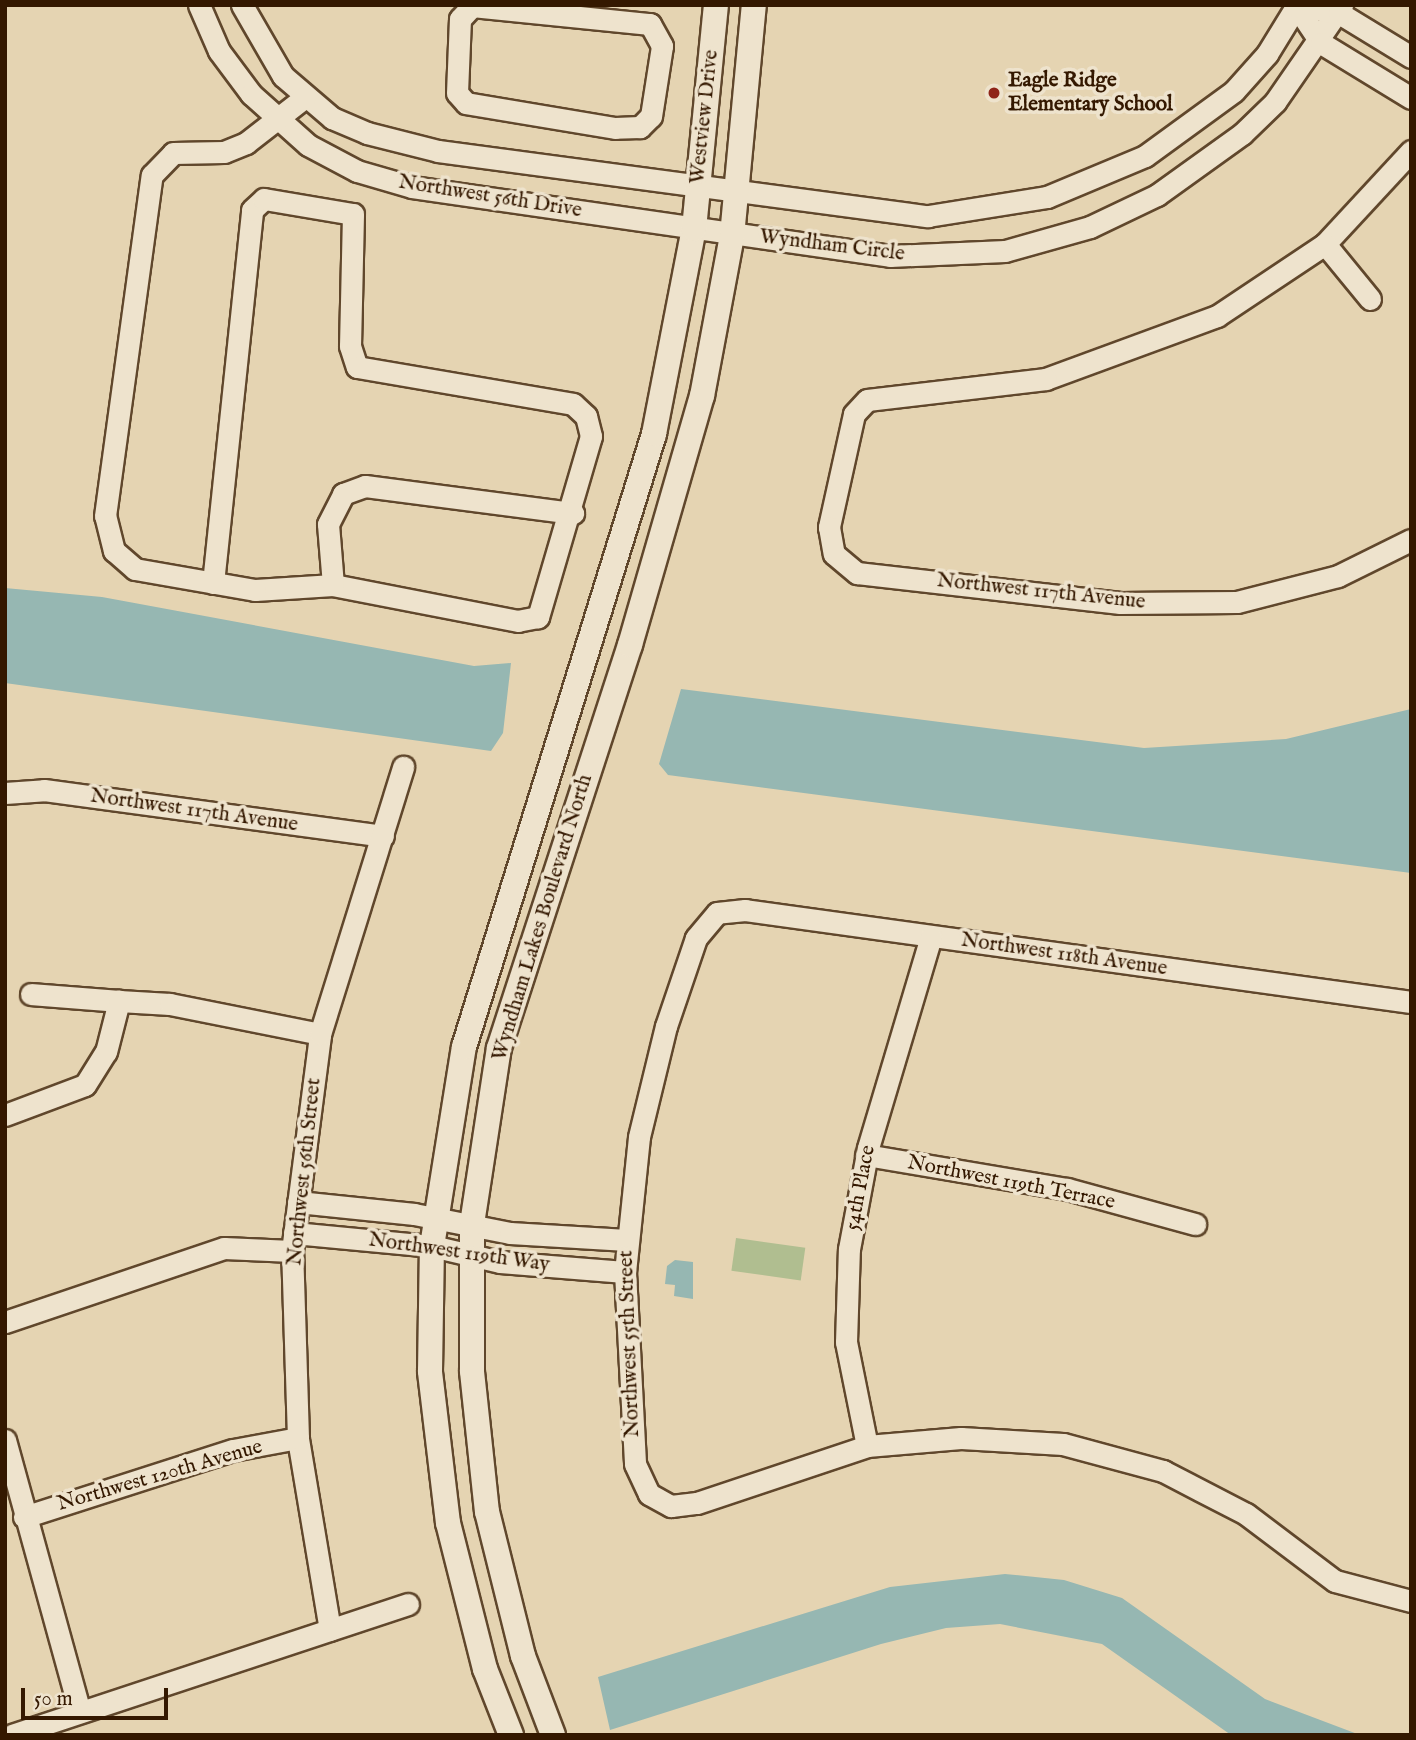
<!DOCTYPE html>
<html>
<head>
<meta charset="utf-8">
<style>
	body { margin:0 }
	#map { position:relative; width:1416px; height:1740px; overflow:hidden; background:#e5d4b2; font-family:"IM FELL English",serif }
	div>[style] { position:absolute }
	.green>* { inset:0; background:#b0be90; transform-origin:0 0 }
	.water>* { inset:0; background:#96b7b2 }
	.roads { filter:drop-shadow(2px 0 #60472c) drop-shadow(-2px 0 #60472c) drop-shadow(0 2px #60472c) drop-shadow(0 -2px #60472c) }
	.minor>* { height:21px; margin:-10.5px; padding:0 10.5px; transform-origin:10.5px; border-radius:10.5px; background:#eee3cd }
	.tertiary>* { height:24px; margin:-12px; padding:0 12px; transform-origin:12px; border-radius:12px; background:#eee3cd }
	.dots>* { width:19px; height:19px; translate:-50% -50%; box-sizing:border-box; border:4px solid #eee3cd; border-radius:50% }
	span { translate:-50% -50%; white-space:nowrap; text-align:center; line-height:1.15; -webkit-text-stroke:7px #eee3cd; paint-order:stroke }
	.poi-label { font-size:21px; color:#341800; font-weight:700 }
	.left { translate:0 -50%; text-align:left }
	.street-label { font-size:21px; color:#341800 }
	.frame { position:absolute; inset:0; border:7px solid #341800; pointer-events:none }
	.scale { position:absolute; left:21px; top:1688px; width:147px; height:32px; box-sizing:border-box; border:4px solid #341800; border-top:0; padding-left:9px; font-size:21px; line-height:24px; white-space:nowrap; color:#341800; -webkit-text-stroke:5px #eee3cd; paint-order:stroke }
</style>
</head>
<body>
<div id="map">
	<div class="green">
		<i style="left:736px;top:1238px;width:70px;height:33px;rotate:8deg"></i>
	</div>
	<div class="water">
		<i style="clip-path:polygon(5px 588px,102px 597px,474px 666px,511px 663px,503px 733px,491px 751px,5px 683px)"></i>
		<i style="clip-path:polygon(681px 689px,1144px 748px,1286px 739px,1411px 709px,1411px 873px,668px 775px,659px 764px)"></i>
		<i style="clip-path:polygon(675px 1260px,693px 1262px,693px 1299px,674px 1296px,675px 1285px,665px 1284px,667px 1266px)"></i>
		<i style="clip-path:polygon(1005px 1574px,1064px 1580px,1122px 1598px,1265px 1699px,1360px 1735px,1231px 1735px,1102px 1644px,1000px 1624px,946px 1628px,881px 1644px,610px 1730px,598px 1677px,890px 1587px)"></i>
	</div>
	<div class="roads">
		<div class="minor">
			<i style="left:199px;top:5px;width:50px;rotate:66.5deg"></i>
			<i style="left:219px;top:51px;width:54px;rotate:53.3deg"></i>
			<i style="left:251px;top:94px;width:76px;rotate:41.8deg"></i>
			<i style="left:308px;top:145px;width:55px;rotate:28deg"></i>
			<i style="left:357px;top:171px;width:57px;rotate:16.2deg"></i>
			<i style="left:412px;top:187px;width:483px;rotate:8.2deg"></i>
			<i style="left:890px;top:256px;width:115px;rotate:-2.5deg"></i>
			<i style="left:1005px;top:251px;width:88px;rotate:-15.8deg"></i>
			<i style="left:1090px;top:227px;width:74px;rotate:-25.5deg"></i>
			<i style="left:1157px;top:195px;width:105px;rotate:-35.7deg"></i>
			<i style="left:1242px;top:134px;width:46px;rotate:-44.1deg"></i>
			<i style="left:1275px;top:102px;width:118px;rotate:-55.4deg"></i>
			<i style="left:242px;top:5px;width:82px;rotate:60deg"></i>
			<i style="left:283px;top:76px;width:65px;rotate:40.6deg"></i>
			<i style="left:332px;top:118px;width:38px;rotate:23deg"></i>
			<i style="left:367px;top:133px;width:73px;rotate:14.2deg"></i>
			<i style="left:438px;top:151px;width:494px;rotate:7.6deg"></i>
			<i style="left:928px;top:216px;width:121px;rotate:-9.1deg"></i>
			<i style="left:1047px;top:197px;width:106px;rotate:-22.7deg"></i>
			<i style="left:1145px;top:156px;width:110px;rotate:-36.1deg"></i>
			<i style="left:1234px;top:91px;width:50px;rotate:-48.3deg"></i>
			<i style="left:1267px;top:54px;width:57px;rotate:-58.5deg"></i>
			<i style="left:472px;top:6px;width:179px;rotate:5.8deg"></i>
			<i style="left:650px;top:24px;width:25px;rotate:61deg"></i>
			<i style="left:662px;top:46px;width:71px;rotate:98.9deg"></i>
			<i style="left:651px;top:116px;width:16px;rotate:135deg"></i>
			<i style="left:640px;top:127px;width:25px;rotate:178deg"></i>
			<i style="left:615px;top:128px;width:151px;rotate:-170.5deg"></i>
			<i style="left:466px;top:103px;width:13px;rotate:-132deg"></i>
			<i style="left:457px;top:93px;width:74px;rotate:-87.7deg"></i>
			<i style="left:460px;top:19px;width:18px;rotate:-47deg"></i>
			<i style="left:1296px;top:6px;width:45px;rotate:56deg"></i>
			<i style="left:1321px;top:43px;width:105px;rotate:31.4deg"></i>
			<i style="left:1296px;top:6px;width:44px;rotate:9.2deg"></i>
			<i style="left:1339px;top:13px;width:84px;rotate:31.4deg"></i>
			<i style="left:1411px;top:151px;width:127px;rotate:132.8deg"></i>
			<i style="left:1325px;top:244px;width:130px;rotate:146.3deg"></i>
			<i style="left:1217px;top:316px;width:182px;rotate:159.8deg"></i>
			<i style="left:1046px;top:379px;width:180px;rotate:173.3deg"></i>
			<i style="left:867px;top:400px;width:19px;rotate:133deg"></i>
			<i style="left:854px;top:414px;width:116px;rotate:102.5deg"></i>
			<i style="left:829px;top:527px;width:27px;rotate:80deg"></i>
			<i style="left:834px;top:554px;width:30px;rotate:40deg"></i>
			<i style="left:857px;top:573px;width:265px;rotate:6.5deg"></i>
			<i style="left:1120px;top:603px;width:117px;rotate:-0.5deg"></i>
			<i style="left:1237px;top:602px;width:104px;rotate:-14.4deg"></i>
			<i style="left:1338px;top:576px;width:81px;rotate:-26.3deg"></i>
			<i style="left:1325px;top:244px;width:71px;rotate:50.7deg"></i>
			<i style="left:213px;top:583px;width:375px;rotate:-84deg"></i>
			<i style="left:252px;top:210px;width:16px;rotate:-43deg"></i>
			<i style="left:264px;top:199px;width:90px;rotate:9.6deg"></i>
			<i style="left:353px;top:214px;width:132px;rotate:91.3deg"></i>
			<i style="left:350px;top:346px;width:22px;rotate:72deg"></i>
			<i style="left:357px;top:367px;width:219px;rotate:9.7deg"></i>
			<i style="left:573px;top:404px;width:18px;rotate:43deg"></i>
			<i style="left:586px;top:416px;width:21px;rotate:76deg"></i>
			<i style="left:591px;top:436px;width:189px;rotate:106.3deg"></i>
			<i style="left:538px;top:617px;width:20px;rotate:169deg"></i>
			<i style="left:518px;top:621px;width:188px;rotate:-169deg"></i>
			<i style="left:333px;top:585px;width:78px;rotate:176.3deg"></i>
			<i style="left:255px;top:590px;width:122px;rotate:-170.1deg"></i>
			<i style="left:135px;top:569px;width:28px;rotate:-139deg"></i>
			<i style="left:114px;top:551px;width:36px;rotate:-104deg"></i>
			<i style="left:105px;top:516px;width:344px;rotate:-82.2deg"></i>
			<i style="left:152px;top:175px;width:30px;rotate:-46deg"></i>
			<i style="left:173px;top:153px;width:51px;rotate:-1.1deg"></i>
			<i style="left:224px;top:152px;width:24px;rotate:-22deg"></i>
			<i style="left:246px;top:143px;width:75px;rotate:-37.9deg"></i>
			<i style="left:333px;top:585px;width:61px;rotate:-94.7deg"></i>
			<i style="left:328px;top:524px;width:34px;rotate:-63deg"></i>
			<i style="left:343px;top:494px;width:23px;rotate:-20deg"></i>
			<i style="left:365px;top:486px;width:210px;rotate:7.4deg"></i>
			<i style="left:5px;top:793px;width:39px;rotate:-4deg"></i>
			<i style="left:44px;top:790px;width:342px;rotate:7.7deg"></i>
			<i style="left:31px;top:994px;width:88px;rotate:4.5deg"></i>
			<i style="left:1411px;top:1002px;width:672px;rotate:-172.14deg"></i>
			<i style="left:745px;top:910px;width:28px;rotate:174deg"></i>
			<i style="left:717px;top:913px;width:33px;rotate:130deg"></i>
			<i style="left:696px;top:938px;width:93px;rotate:108.8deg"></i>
			<i style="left:666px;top:1026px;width:114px;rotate:103.7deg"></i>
			<i style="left:639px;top:1137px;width:136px;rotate:95.9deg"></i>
			<i style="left:625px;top:1272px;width:192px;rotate:87deg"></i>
			<i style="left:635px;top:1464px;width:33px;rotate:65deg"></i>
			<i style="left:649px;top:1494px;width:25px;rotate:29deg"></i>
			<i style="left:671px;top:1506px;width:26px;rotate:-7deg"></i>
			<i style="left:697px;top:1503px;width:179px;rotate:-18.5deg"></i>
			<i style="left:867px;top:1446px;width:94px;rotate:-4.9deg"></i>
			<i style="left:961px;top:1438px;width:102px;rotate:3.4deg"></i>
			<i style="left:1063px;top:1444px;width:104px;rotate:15.1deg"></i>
			<i style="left:1163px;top:1471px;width:93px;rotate:27.4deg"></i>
			<i style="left:1246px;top:1514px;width:111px;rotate:37deg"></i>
			<i style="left:1335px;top:1581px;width:79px;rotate:14.7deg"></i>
			<i style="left:5px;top:1115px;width:85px;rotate:-20.6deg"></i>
			<i style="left:85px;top:1085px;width:39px;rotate:-58deg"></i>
			<i style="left:106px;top:1052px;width:53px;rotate:-75.7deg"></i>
			<i style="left:119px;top:1001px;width:51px;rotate:3.4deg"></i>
			<i style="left:170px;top:1004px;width:153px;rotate:11.3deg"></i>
			<i style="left:866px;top:1155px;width:204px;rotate:9.6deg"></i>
			<i style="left:1067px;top:1189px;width:133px;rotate:15.3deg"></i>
			<i style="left:298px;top:1202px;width:117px;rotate:5.9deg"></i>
			<i style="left:414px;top:1214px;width:98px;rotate:11.2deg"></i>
			<i style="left:510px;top:1233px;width:117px;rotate:3.4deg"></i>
			<i style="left:294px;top:1233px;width:139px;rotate:5.4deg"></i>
			<i style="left:432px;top:1246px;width:70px;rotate:13.2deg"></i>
			<i style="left:500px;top:1262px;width:125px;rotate:4.6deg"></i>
			<i style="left:5px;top:1322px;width:231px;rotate:-18.7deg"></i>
			<i style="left:224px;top:1248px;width:68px;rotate:2.5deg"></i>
			<i style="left:5px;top:1440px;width:282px;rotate:74.6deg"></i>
			<i style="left:867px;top:1446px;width:106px;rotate:-101.4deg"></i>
			<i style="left:846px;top:1342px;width:93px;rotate:-88.2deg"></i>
			<i style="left:849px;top:1249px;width:103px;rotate:-79.3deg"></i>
			<i style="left:868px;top:1148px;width:220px;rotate:-73.4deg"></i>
			<i style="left:24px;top:1517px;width:219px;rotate:-17.8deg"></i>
			<i style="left:233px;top:1450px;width:66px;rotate:-10.5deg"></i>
			<i style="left:330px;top:1630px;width:195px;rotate:-99.5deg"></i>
			<i style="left:298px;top:1438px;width:187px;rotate:-91.8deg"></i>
			<i style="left:292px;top:1251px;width:219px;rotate:-82.6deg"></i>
			<i style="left:320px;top:1034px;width:280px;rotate:-72.7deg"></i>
			<i style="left:12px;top:1735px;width:417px;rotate:-18.3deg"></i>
		</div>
		<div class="tertiary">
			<i style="left:511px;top:1735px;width:71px;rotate:-111.5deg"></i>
			<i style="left:485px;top:1669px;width:151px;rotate:-104.2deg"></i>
			<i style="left:448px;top:1523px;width:153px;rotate:-96.8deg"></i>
			<i style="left:430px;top:1371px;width:125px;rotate:-89.1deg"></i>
			<i style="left:432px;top:1246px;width:202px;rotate:-80.9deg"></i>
			<i style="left:464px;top:1047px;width:642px;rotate:-72.78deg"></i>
			<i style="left:654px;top:434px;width:209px;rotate:-79deg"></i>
			<i style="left:694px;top:229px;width:225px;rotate:-84.4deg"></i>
			<i style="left:553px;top:1735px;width:85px;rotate:-110.8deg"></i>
			<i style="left:523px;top:1656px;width:148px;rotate:-104deg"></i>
			<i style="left:487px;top:1512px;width:142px;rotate:-96.1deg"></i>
			<i style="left:472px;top:1371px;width:147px;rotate:-90deg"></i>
			<i style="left:472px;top:1224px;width:178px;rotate:-81.3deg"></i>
			<i style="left:499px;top:1048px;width:424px;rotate:-72deg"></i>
			<i style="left:630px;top:645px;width:259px;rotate:-73.9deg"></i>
			<i style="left:702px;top:396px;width:163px;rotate:-79.4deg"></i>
			<i style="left:732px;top:236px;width:232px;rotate:-84.6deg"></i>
		</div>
	</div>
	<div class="dots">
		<i style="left:994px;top:93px;background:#8f2418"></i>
	</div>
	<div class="poi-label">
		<span class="left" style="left:1008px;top:93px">Eagle Ridge<br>Elementary School</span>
	</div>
	<div class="street-label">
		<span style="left:705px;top:117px;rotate:-84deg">Westview Drive</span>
		<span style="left:490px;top:197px;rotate:9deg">Northwest 56th Drive</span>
		<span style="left:832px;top:246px;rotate:7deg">Wyndham Circle</span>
		<span style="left:1041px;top:592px;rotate:6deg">Northwest 117th Avenue</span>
		<span style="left:194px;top:811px;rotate:8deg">Northwest 117th Avenue</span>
		<span style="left:543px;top:918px;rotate:-73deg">Wyndham Lakes Boulevard North</span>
		<span style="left:1064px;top:955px;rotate:8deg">Northwest 118th Avenue</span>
		<span style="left:305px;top:1172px;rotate:-84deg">Northwest 56th Street</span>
		<span style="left:1011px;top:1183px;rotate:11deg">Northwest 119th Terrace</span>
		<span style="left:861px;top:1188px;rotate:-79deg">54th Place</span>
		<span style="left:459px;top:1253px;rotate:8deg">Northwest 119th Way</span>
		<span style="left:630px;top:1344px;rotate:-92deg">Northwest 55th Street</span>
		<span style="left:160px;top:1476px;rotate:-16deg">Northwest 120th Avenue</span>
	</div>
	<div class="frame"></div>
	<div class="scale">50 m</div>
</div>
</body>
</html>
